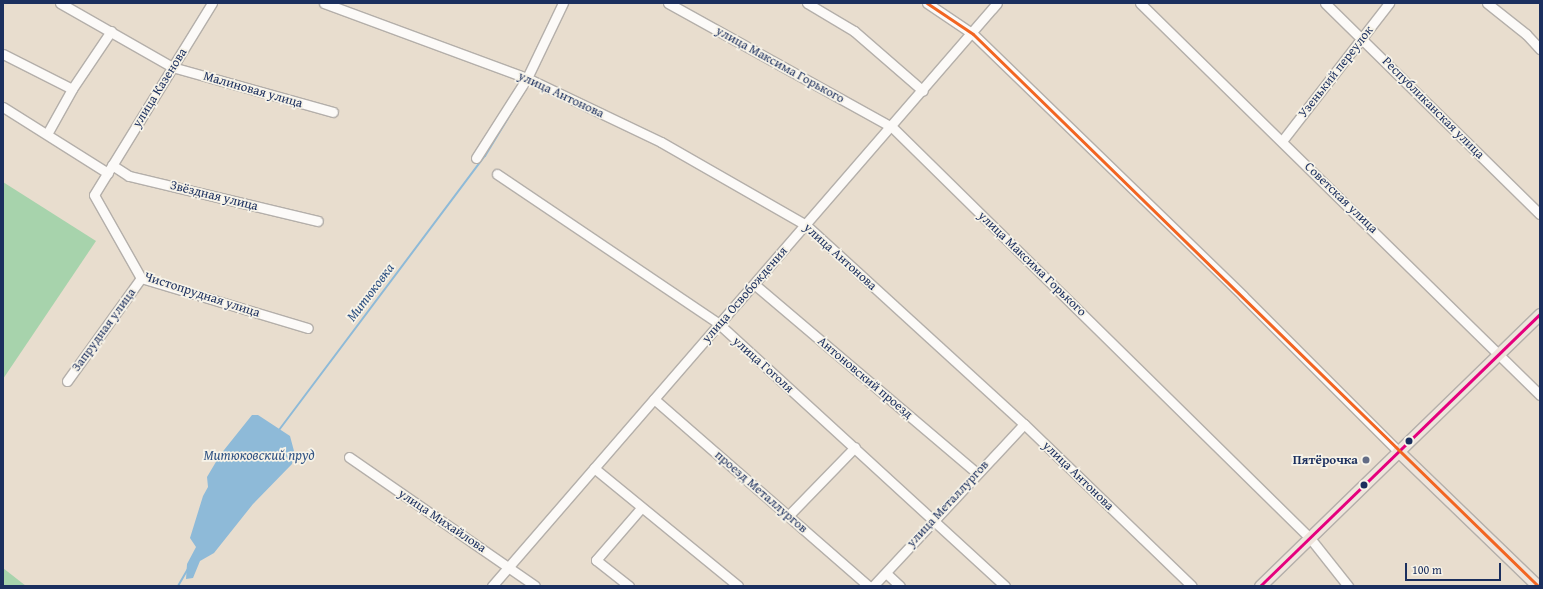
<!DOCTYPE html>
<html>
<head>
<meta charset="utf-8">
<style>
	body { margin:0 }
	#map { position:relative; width:1543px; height:589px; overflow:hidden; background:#e8ddce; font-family:"Gentium Book Plus",serif }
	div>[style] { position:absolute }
	.green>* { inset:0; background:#a7d3ac }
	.water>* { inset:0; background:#8ebad8 }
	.stream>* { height:2px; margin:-1px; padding:0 1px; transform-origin:1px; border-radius:1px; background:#8ebad8 }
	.roads { filter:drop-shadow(1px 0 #b4afaa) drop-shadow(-1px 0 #b4afaa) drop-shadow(0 1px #b4afaa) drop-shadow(0 -1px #b4afaa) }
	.minor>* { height:9px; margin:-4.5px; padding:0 4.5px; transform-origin:4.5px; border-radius:4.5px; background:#fcfaf8 }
	.major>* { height:11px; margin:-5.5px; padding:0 5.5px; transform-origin:5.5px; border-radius:5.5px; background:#eee5dc }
	.bus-1>* { height:3px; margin:-1.5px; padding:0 1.5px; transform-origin:1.5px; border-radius:1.5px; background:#e5007d }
	.bus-2>* { height:3px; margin:-1.5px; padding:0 1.5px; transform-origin:1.5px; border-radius:1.5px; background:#f26522 }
	.dots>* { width:11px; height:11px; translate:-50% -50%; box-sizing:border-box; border:2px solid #f7f3e8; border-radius:50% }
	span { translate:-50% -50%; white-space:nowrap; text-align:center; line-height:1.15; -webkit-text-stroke:3.5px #f7f3e8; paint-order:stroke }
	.street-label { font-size:13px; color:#1b2f5e }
	.poi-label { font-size:13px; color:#1b2f5e; font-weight:700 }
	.right { translate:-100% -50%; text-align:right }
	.water-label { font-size:14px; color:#325484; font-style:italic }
	.frame { position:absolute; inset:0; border:4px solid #1b2f5e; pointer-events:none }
	.scale { position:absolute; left:1405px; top:563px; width:96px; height:18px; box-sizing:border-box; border:2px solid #1b2f5e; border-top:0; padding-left:5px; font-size:12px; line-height:14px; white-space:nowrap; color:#1b2f5e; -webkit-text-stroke:3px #f7f3e8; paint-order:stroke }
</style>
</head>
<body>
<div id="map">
	<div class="green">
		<i style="clip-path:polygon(3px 182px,96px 241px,3px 379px)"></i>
		<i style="clip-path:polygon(3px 568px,26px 586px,3px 586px)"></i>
	</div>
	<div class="water">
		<i style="clip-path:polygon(252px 415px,258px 415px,290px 436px,294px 451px,292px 464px,253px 504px,214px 553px,200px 561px,193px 578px,186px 579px,187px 564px,196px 547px,190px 538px,203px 496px,208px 487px,207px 477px,220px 455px)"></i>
	</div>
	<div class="stream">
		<i style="left:279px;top:430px;width:343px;rotate:-53.1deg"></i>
		<i style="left:485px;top:156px;width:87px;rotate:-58.7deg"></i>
		<i style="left:178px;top:586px;width:20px;rotate:-60deg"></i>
	</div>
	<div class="roads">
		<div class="minor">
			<i style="left:60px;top:3px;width:129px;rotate:29.7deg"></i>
			<i style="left:172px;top:67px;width:167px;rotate:15.6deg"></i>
			<i style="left:212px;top:3px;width:225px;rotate:121.6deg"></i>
			<i style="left:94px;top:195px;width:95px;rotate:60.5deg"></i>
			<i style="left:141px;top:278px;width:174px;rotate:16.7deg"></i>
			<i style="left:324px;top:3px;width:216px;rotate:20.3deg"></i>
			<i style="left:527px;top:78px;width:148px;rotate:25.5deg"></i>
			<i style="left:661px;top:142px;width:167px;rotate:29.8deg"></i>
			<i style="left:806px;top:225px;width:295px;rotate:42.4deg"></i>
			<i style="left:1024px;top:424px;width:233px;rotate:44deg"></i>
			<i style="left:668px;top:3px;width:256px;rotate:29deg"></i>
			<i style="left:892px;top:127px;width:586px;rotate:44.52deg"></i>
			<i style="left:1310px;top:538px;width:61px;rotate:51.6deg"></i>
			<i style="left:807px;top:3px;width:55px;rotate:30.8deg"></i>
			<i style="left:854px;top:31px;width:91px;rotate:41deg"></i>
			<i style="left:927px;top:3px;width:55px;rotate:34deg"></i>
			<i style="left:973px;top:34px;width:376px;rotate:44.1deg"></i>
			<i style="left:1243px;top:296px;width:219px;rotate:45deg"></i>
			<i style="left:1140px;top:3px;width:560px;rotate:44.42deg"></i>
			<i style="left:1325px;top:3px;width:301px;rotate:44.5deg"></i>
			<i style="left:1487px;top:3px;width:50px;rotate:38.5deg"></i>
			<i style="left:1526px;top:34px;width:21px;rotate:47deg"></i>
			<i style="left:3px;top:54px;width:77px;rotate:26.9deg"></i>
			<i style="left:3px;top:107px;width:124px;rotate:32.2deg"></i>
			<i style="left:47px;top:134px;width:51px;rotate:-60.9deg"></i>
			<i style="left:72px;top:89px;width:70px;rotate:-56.1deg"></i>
			<i style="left:1282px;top:141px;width:175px;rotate:-52.2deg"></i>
			<i style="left:476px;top:158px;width:95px;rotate:-57.5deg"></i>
			<i style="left:527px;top:78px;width:83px;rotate:-64.4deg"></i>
			<i style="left:112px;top:165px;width:20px;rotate:33deg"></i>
			<i style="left:129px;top:176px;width:194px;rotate:13.4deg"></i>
			<i style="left:497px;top:174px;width:268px;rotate:34deg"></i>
			<i style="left:719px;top:324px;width:388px;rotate:42.5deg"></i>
			<i style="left:754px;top:284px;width:292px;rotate:40.3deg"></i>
			<i style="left:67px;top:381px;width:127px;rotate:-54.3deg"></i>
			<i style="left:654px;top:399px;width:284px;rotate:41.1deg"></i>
			<i style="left:349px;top:457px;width:226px;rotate:34.7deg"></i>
			<i style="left:594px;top:468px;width:186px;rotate:39.3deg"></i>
			<i style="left:788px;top:516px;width:96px;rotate:-45.8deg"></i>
			<i style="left:886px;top:573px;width:19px;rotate:43deg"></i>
			<i style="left:492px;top:586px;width:771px;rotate:-49.1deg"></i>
			<i style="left:629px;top:586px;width:42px;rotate:-141.8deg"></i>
			<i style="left:596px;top:560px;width:69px;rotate:-49.1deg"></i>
			<i style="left:873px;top:586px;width:221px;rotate:-47deg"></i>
		</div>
		<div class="major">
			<i style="left:1398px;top:451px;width:194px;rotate:44deg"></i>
			<i style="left:1260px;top:586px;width:390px;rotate:-44.2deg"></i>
		</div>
	</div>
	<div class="bus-1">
		<i style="left:1260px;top:586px;width:390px;rotate:-44.2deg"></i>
	</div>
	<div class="bus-2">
		<i style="left:927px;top:3px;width:55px;rotate:34deg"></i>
		<i style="left:973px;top:34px;width:790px;rotate:44.33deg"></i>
	</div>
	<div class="dots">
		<i style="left:1409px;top:441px;background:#1b2f5e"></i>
		<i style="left:1366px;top:460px;background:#636c85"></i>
		<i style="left:1364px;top:485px;background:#1b2f5e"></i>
	</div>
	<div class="street-label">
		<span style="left:780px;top:65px;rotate:29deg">улица Максима Горького</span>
		<span style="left:1336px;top:72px;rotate:-52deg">Узенький переулок</span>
		<span style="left:160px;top:88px;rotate:-58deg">улица Казенова</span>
		<span style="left:253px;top:90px;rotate:16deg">Малиновая улица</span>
		<span style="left:561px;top:95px;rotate:25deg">улица Антонова</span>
		<span style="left:1433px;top:108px;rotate:45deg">Республиканская улица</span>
		<span style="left:214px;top:196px;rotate:14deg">Звёздная улица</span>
		<span style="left:1341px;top:198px;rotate:44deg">Советская улица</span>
		<span style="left:840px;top:257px;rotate:42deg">улица Антонова</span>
		<span style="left:1032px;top:264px;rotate:44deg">улица Максима Горького</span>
		<span style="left:202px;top:295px;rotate:18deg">Чистопрудная улица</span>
		<span style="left:745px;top:295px;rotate:-49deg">улица Освобождения</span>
		<span style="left:104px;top:330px;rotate:-54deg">Запрудная улица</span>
		<span style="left:763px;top:365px;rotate:42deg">улица Гоголя</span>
		<span style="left:865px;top:378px;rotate:40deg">Антоновский проезд</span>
		<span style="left:1078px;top:476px;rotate:44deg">улица Антонова</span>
		<span style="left:761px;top:492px;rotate:41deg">проезд Металлургов</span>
		<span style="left:948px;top:504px;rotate:-47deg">улица Металлургов</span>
		<span style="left:442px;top:521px;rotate:34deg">улица Михайлова</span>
	</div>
	<div class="poi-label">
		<span class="right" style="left:1358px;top:460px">Пятёрочка</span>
	</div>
	<div class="water-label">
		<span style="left:370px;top:292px;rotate:-53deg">Митюковка</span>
		<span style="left:259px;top:455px">Митюковский пруд</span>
	</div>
	<div class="frame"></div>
	<div class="scale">100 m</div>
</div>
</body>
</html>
